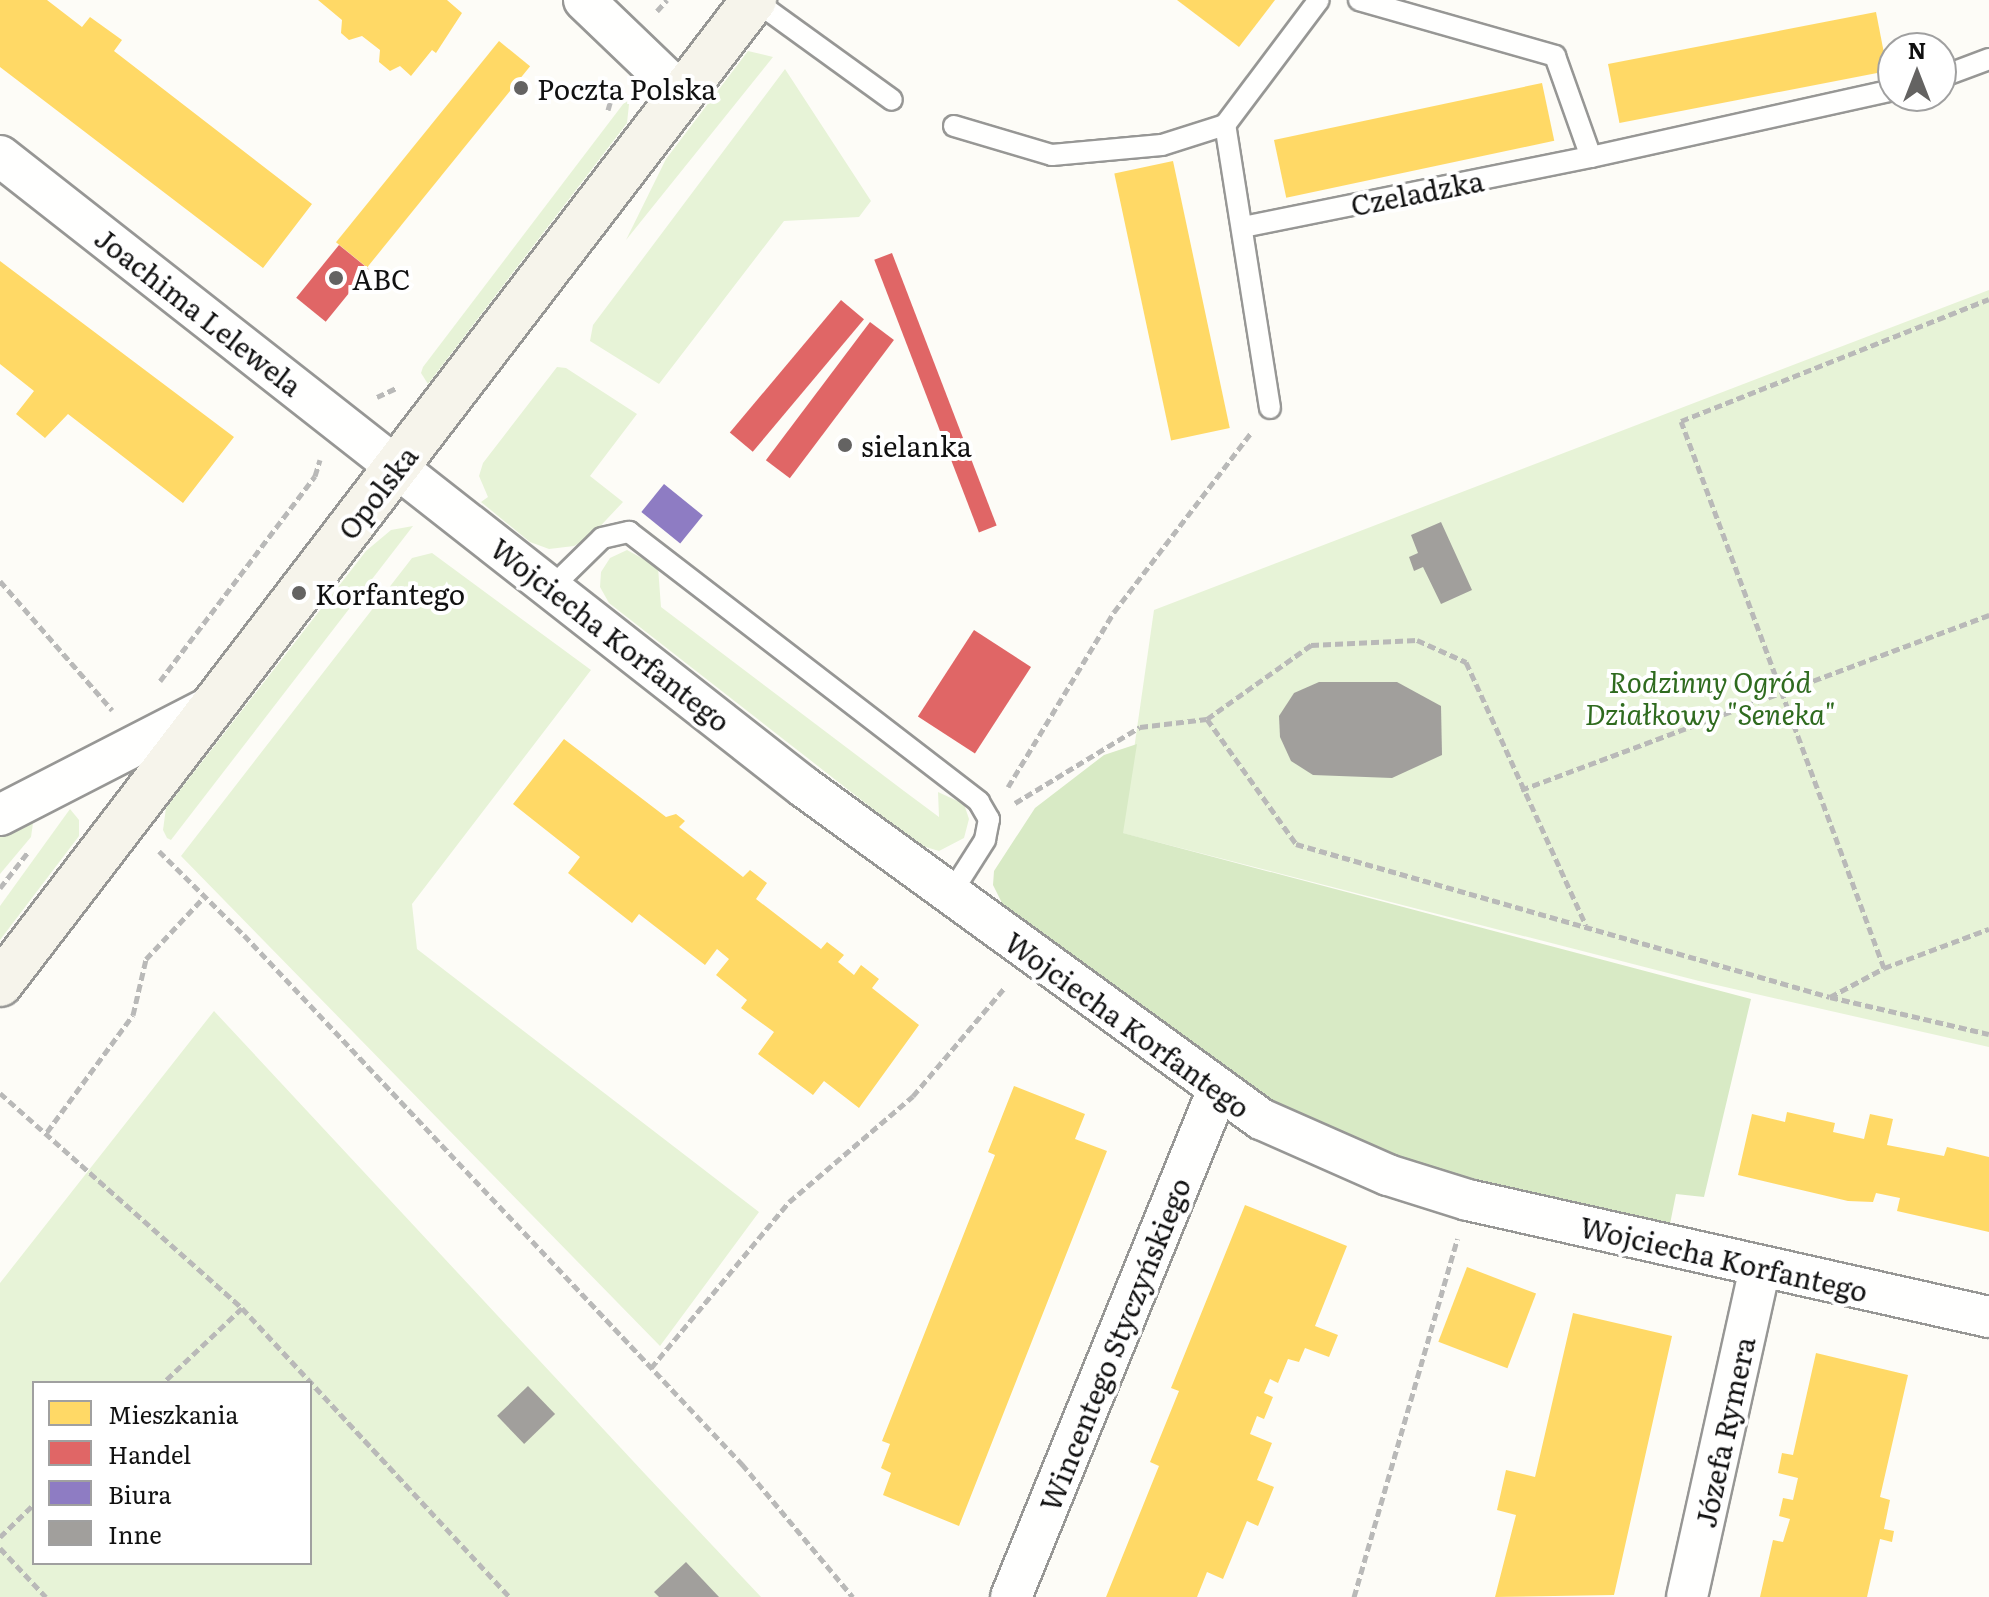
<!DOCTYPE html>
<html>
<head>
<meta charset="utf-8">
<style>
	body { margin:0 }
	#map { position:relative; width:1989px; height:1597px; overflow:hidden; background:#fdfcf7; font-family:Literata,serif }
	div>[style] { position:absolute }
	.green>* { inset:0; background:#e7f3d7 }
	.forest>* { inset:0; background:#d8eac5 }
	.homes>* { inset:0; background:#ffd966; transform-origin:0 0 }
	.shops>* { inset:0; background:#e06666; transform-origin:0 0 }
	.offices>* { inset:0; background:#8e7cc3; transform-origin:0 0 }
	.building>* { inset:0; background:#a19f9c; transform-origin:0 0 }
	.path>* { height:5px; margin-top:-2.5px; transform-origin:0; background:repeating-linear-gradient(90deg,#b9b9b8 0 8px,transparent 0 12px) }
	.roads { filter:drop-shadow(2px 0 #979795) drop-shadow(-2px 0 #979795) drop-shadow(0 2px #979795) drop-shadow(0 -2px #979795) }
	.lane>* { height:20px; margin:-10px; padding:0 10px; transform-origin:10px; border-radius:10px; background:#fffffe }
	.street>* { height:40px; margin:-20px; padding:0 20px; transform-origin:20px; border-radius:20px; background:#fffffe }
	.secondary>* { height:44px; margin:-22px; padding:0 22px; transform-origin:22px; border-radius:22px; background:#f6f4eb }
	.dots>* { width:22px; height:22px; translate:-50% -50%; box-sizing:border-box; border:4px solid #fff; border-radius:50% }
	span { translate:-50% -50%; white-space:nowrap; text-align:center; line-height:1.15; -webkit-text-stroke:8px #fff; paint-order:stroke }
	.poi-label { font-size:28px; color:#111 }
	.left { translate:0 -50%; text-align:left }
	.street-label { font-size:28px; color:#111 }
	.park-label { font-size:28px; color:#2f6b1f; font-style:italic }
	.legend { position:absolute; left:32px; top:1381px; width:280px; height:184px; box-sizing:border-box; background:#fff; border:2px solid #a0a0a0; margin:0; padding:10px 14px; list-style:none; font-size:24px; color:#111 }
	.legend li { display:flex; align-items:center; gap:16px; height:40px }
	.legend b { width:40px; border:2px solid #a0a0a0 }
	.north { position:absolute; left:1877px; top:32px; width:80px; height:80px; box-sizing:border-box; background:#fff; border:2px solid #a0a0a0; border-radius:50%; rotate:0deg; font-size:22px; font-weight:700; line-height:32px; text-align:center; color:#111 }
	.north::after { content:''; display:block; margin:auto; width:28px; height:36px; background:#646362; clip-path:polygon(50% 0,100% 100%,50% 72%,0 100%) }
</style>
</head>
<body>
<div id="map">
	<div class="green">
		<i style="clip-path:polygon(748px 51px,773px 57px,626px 240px,666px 159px)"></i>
		<i style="clip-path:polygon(785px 69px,871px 201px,859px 217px,784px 221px,659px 384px,590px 341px,593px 325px)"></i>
		<i style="clip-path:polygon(630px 95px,627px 123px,428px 384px,421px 373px,423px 367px)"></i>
		<i style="clip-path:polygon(1989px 290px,1989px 1047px,1699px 981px,1122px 833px,1154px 610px)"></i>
		<i style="clip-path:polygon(557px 367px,566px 368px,637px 414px,590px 476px,623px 502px,590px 537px,574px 546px,549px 549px,530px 542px,481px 502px,488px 497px,479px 476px,483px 463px)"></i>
		<i style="clip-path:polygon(413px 526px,171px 840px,167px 838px,163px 830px,166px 808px,366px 551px,391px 530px)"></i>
		<i style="clip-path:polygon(627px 550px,658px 567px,661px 607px,904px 791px,939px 817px,938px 792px,964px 804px,969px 819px,964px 838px,939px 851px,919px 845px,609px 603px,600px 587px,601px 572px,610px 558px)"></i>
		<i style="clip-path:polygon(432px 553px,591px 670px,412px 904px,417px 949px,759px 1212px,660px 1346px,181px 856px,412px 558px)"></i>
		<i style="clip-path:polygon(70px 809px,79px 820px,79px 836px,0 940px,0 906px)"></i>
		<i style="clip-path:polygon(33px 823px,31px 837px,0 874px,0 835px)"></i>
		<i style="clip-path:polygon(evenodd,214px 1011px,646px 1475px,761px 1597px,0 1597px,0 1283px,214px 1011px,34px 1383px,310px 1383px,310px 1563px,34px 1563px,34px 1383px)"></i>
	</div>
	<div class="forest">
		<i style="clip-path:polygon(1137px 744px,1123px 833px,1751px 999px,1704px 1197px,1676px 1194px,1670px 1224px,1437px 1170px,1329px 1131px,1256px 1093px,1005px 909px,993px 885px,994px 871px,1035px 808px,1104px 755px)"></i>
	</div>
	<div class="homes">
		<i style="clip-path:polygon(0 0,47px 0,82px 27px,90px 17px,122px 40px,114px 51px,312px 204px,263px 268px,0 67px)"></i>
		<i style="clip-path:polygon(318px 0,447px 0,462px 13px,436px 53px,432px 50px,411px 76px,400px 66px,390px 71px,379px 62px,380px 50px,362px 36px,349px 40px,341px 33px,342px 20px)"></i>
		<i style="clip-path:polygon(1177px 0,1275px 0,1239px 47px)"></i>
		<i style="left:1876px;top:12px;width:60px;height:273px;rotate:79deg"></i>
		<i style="left:499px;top:41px;width:40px;height:259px;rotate:39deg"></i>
		<i style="left:1542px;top:83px;width:59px;height:274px;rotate:78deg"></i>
		<i style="left:1173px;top:161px;width:273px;height:60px;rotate:78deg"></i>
		<i style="clip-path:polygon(0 261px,234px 437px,183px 503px,68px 414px,45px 438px,16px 414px,34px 391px,0 364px)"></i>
		<i style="clip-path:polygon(564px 739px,666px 817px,676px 814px,685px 821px,679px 827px,743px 877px,750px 870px,767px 883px,756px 899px,821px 949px,827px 942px,844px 955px,838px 962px,854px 975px,861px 965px,879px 979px,872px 988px,919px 1025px,859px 1108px,824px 1081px,813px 1095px,758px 1054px,774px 1032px,741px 1008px,747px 1000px,716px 975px,729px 959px,717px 949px,705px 965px,639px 914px,632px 923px,568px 873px,580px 857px,513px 804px)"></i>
		<i style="clip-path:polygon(1014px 1086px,1085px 1114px,1075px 1139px,1107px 1151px,959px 1526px,883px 1495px,891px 1473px,881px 1468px,890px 1444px,882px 1441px,995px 1155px,988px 1152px)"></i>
		<i style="clip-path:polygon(1787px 1112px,1835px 1123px,1833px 1132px,1864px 1139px,1870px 1114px,1893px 1119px,1887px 1145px,1944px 1156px,1947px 1147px,1989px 1157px,1989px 1232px,1897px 1211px,1900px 1198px,1876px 1193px,1873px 1202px,1848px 1201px,1738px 1175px,1752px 1114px,1785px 1122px)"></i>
		<i style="clip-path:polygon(1245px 1205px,1347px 1246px,1315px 1326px,1338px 1335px,1329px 1357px,1305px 1348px,1299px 1362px,1288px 1359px,1278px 1383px,1270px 1379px,1264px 1393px,1273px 1397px,1264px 1419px,1257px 1416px,1250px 1434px,1272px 1443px,1257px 1480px,1274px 1487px,1258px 1526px,1247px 1521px,1223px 1579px,1207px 1572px,1197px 1597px,1106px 1597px,1159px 1466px,1150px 1462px,1179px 1391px,1171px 1388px)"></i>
		<i style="left:1467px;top:1267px;width:74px;height:80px;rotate:21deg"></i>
		<i style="clip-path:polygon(1573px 1313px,1672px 1336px,1614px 1595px,1495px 1597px,1516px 1515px,1497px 1510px,1506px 1470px,1535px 1477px)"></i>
		<i style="clip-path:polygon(1816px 1353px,1908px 1375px,1880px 1497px,1890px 1500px,1884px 1529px,1894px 1531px,1892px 1542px,1880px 1539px,1867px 1597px,1760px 1597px,1773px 1540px,1783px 1542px,1790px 1519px,1779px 1516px,1783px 1498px,1793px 1500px,1798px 1478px,1778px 1473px,1782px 1453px,1793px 1455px)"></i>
	</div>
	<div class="shops">
		<i style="left:339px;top:245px;width:38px;height:68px;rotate:39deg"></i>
		<i style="left:892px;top:253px;width:292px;height:19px;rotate:69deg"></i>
		<i style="left:841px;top:300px;width:30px;height:173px;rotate:40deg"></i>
		<i style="left:870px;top:322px;width:30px;height:173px;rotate:37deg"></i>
		<i style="left:974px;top:630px;width:68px;height:103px;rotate:33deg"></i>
	</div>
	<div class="offices">
		<i style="left:664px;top:484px;width:50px;height:36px;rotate:39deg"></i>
	</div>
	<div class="building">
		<i style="clip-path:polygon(1441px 522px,1472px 590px,1441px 604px,1423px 567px,1414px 571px,1409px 557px,1418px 553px,1411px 535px)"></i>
		<i style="clip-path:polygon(1319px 682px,1397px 682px,1441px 706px,1442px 755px,1392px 778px,1313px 775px,1291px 761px,1280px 737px,1279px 716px,1294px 693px)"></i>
		<i style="left:528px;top:1386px;width:39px;height:43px;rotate:46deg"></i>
		<i style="clip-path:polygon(686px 1562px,719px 1597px,659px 1597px,654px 1592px)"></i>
	</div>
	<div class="path">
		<i style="left:657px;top:11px;width:15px;rotate:-48deg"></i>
		<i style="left:608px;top:110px;width:22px;rotate:-74deg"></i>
		<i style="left:377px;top:397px;width:21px;rotate:-25deg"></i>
		<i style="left:0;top:581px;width:171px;rotate:49deg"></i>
		<i style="left:160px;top:681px;width:257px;rotate:-52.9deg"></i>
		<i style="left:315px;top:476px;width:17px;rotate:-73deg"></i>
		<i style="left:1207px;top:719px;width:153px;rotate:54.5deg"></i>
		<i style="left:1296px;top:844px;width:555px;rotate:15.99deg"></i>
		<i style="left:1830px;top:997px;width:163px;rotate:13.1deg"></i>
		<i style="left:1008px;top:787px;width:205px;rotate:-58.8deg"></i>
		<i style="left:1114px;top:612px;width:225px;rotate:-52.6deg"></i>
		<i style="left:1521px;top:790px;width:500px;rotate:-20.5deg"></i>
		<i style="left:1015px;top:803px;width:146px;rotate:-31.3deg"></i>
		<i style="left:1140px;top:727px;width:67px;rotate:-6.8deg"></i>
		<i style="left:1207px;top:719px;width:128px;rotate:-35.4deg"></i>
		<i style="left:1311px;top:645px;width:106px;rotate:-2.7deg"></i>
		<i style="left:1417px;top:640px;width:54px;rotate:24.2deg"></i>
		<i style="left:1466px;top:662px;width:289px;rotate:65.5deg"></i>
		<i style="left:159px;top:851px;width:120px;rotate:44.7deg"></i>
		<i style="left:244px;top:935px;width:727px;rotate:46.73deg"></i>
		<i style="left:742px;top:1464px;width:173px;rotate:50.2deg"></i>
		<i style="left:0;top:888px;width:46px;rotate:-52.1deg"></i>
		<i style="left:1884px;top:968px;width:583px;rotate:-110.36deg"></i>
		<i style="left:1681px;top:421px;width:331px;rotate:-21.6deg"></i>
		<i style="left:1830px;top:997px;width:61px;rotate:-28.2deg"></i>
		<i style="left:1884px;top:968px;width:112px;rotate:-20.4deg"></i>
		<i style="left:0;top:1093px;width:324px;rotate:41.6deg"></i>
		<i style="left:242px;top:1308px;width:109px;rotate:136.5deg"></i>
		<i style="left:47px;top:1132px;width:145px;rotate:-53.7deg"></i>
		<i style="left:133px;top:1015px;width:57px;rotate:-76.9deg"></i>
		<i style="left:146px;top:959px;width:86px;rotate:-46.9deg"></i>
		<i style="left:242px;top:1308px;width:394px;rotate:47.2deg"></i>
		<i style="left:651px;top:1368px;width:216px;rotate:-50.3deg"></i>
		<i style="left:789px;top:1202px;width:163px;rotate:-40.5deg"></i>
		<i style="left:913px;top:1096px;width:143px;rotate:-49.8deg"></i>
		<i style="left:0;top:1537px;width:47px;rotate:-44.1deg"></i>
		<i style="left:0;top:1548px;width:67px;rotate:46.8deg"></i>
		<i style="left:1354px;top:1597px;width:373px;rotate:-73.9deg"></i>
	</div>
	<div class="roads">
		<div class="lane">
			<i style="left:754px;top:0;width:170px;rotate:35.9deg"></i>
			<i style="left:1359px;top:0;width:204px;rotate:15.9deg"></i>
			<i style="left:1555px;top:56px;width:107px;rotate:70.4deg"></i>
			<i style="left:1591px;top:157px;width:309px;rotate:-12.5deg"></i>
			<i style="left:1941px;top:77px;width:51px;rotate:-20.6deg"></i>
			<i style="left:954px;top:126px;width:102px;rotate:16.5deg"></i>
			<i style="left:1052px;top:155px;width:110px;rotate:-5.2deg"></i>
			<i style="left:1162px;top:145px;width:66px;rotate:-17.6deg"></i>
			<i style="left:1243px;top:227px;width:355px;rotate:-11.4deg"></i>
			<i style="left:1270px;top:408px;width:287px;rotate:-99deg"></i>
			<i style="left:1225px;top:125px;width:156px;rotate:-53.1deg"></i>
			<i style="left:551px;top:588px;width:71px;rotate:-44.4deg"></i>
			<i style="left:602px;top:538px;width:28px;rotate:-13deg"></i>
			<i style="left:629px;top:532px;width:442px;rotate:37.6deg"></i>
			<i style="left:979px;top:802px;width:20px;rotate:60deg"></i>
			<i style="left:989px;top:819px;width:21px;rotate:101deg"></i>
			<i style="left:985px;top:840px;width:65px;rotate:122.5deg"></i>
		</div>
		<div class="street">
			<i style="left:584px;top:0;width:136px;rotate:43.8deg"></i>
			<i style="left:0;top:156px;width:1022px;rotate:38.13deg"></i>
			<i style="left:804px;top:787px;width:565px;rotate:36deg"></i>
			<i style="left:1261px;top:1119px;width:139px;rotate:23.8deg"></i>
			<i style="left:1388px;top:1175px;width:84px;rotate:17.4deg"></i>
			<i style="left:1468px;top:1200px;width:534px;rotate:12.66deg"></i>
			<i style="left:0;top:815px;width:238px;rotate:-27.2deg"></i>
			<i style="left:1011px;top:1597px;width:545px;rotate:-67.81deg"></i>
			<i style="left:1687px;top:1597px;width:338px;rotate:-77.5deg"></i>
		</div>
		<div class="secondary">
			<i style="left:0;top:984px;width:1240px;rotate:-52.54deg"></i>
		</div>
	</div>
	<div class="dots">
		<i style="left:521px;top:88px;background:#646362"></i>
		<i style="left:336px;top:278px;background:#646362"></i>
		<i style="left:845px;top:445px;background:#646362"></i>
		<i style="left:299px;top:593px;background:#646362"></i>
	</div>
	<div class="poi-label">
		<span class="left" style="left:537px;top:88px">Poczta Polska</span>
		<span class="left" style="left:352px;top:278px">ABC</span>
		<span class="left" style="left:861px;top:445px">sielanka</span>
		<span class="left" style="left:315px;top:593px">Korfantego</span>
	</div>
	<div class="street-label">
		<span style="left:1417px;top:192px;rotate:-11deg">Czeladzka</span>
		<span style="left:199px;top:311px;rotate:38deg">Joachima Lelewela</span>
		<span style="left:377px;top:492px;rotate:-52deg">Opolska</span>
		<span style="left:611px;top:634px;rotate:38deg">Wojciecha Korfantego</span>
		<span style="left:1128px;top:1024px;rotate:36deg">Wojciecha Korfantego</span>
		<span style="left:1724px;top:1258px;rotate:13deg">Wojciecha Korfantego</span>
		<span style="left:1114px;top:1344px;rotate:-68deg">Wincentego Styczyńskiego</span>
		<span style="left:1724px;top:1432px;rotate:-78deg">Józefa Rymera</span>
	</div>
	<div class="park-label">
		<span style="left:1710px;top:697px">Rodzinny Ogród<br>Działkowy "Seneka"</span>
	</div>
	<ul class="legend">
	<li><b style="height:22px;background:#ffd966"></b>Mieszkania</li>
	<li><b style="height:22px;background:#e06666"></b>Handel</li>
	<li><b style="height:22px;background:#8e7cc3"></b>Biura</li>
	<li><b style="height:22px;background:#a19f9c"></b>Inne</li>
	</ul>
	<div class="north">N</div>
</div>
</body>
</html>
